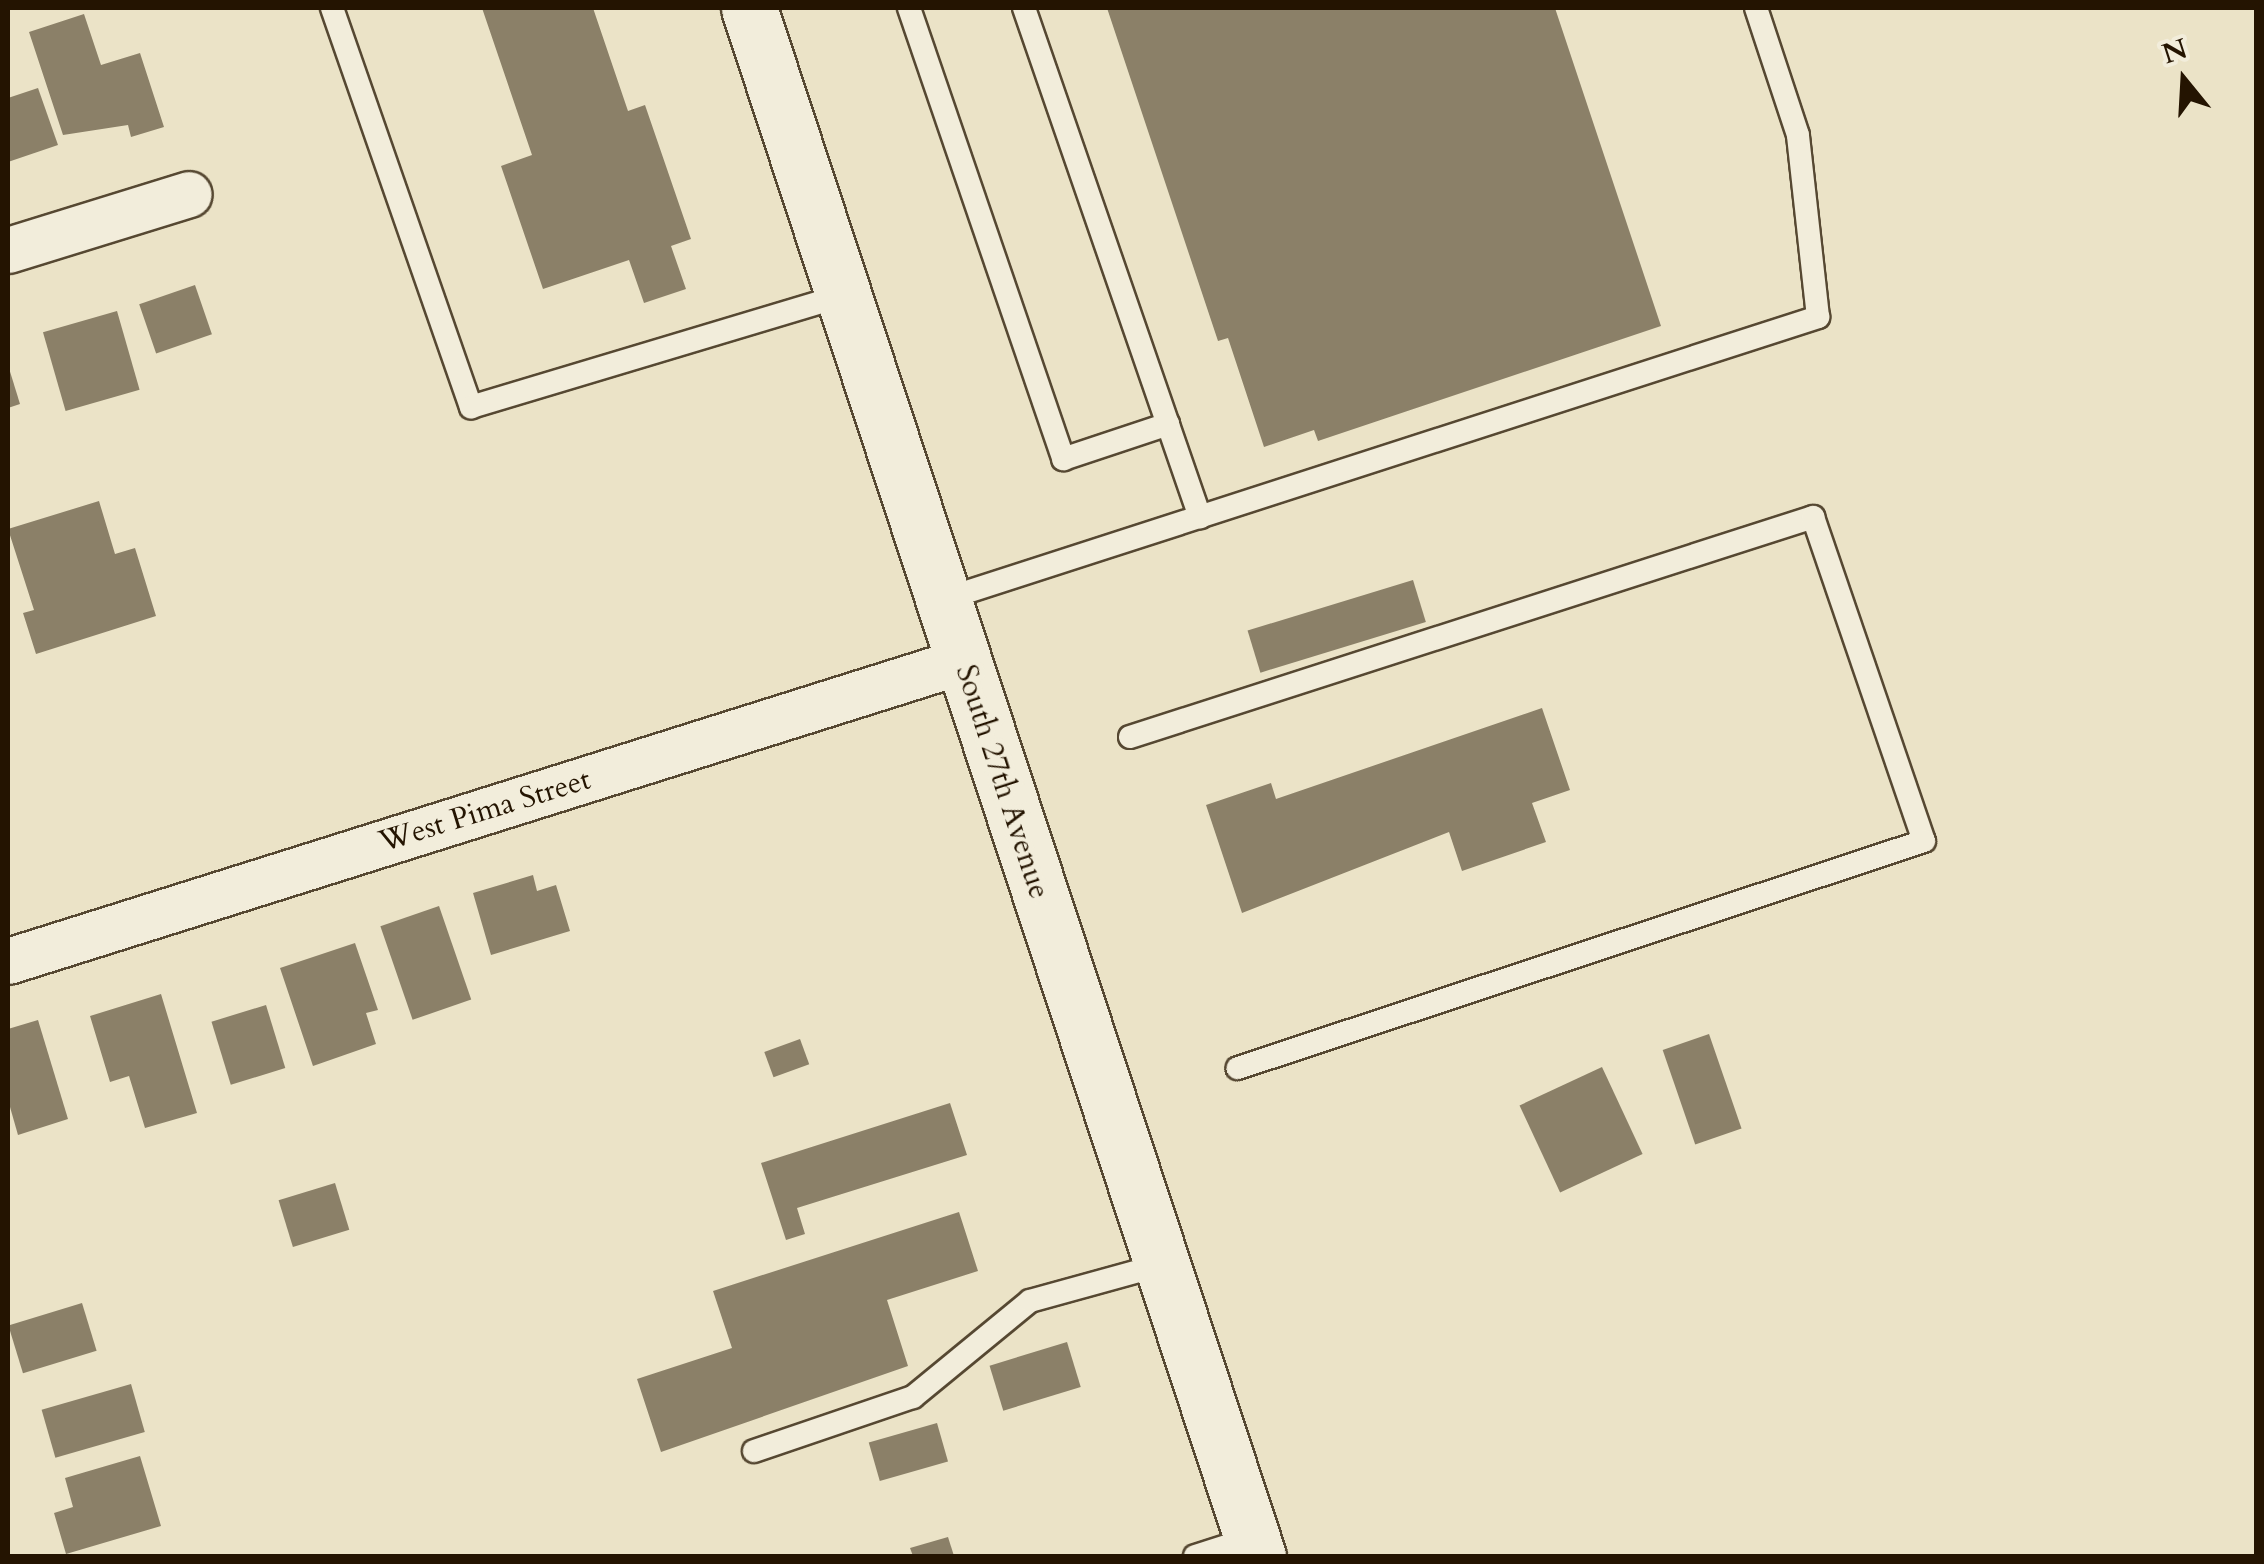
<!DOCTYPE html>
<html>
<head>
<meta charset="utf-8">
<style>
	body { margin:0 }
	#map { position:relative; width:2264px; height:1564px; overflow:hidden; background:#ebe3c7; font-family:Cardo,serif }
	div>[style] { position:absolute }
	.building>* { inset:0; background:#8b8068; transform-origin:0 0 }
	.roads { filter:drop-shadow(2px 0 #564832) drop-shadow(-2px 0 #564832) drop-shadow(0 2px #564832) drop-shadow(0 -2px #564832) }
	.lane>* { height:22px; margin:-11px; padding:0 11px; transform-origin:11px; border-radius:11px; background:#f2eddb }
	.street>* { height:45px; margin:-22.5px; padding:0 22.5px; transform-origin:22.5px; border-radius:22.5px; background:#f2eddb }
	.secondary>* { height:55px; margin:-27.5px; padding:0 27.5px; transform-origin:27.5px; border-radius:27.5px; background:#f2eddb }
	span { translate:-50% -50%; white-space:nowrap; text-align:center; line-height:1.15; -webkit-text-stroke:10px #f2eddb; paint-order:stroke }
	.street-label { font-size:30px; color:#241401 }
	.frame { position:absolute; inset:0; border:10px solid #241401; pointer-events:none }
	.north { position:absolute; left:2134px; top:30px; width:100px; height:100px; -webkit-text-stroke:8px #f2eddb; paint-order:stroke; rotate:342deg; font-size:28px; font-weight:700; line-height:40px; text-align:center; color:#241401 }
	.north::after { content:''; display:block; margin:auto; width:35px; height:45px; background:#241401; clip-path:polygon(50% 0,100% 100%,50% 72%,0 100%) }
</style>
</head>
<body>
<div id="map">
	<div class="building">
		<i style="clip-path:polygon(482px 8px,593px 8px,628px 111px,645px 105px,691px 239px,671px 246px,686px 289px,644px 303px,629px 260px,543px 289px,501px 166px,532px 155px)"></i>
		<i style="clip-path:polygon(1107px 8px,1555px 8px,1661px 326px,1318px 441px,1314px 430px,1264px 447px,1228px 338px,1218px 341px)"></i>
		<i style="clip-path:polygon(84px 14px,101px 65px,140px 53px,164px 127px,131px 137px,128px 125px,63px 135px,29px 32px)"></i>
		<i style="clip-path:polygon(38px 88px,58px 145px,8px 162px,8px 98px)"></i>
		<i style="left:195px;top:285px;width:52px;height:59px;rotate:71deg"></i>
		<i style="left:117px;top:311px;width:82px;height:77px;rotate:74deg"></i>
		<i style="clip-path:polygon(8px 365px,20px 404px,8px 408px)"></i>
		<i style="clip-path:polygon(99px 501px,115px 554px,135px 548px,156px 616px,36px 654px,23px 613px,34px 610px,8px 529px)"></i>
		<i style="left:1413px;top:580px;width:44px;height:173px;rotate:73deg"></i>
		<i style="clip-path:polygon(1542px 708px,1570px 790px,1532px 803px,1546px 842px,1462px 871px,1449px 832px,1242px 913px,1206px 805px,1271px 783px,1276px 799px)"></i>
		<i style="clip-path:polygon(533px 875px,537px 891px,556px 885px,570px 931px,491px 955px,473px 893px)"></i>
		<i style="left:439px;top:906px;width:99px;height:62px;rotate:71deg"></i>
		<i style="clip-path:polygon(355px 943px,378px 1010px,366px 1013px,376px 1044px,313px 1066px,280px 968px)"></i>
		<i style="clip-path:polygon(161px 994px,197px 1113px,145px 1128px,129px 1076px,110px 1082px,90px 1016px)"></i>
		<i style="left:266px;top:1005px;width:66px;height:57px;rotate:73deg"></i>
		<i style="clip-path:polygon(38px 1020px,68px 1119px,18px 1135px,8px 1100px,8px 1029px)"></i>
		<i style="left:1709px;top:1034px;width:100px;height:49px;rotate:71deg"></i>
		<i style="left:800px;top:1039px;width:27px;height:38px;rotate:70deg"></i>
		<i style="left:1602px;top:1067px;width:96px;height:91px;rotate:65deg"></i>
		<i style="clip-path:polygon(950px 1103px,967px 1155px,797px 1208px,805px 1234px,786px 1240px,761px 1163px)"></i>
		<i style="left:335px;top:1183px;width:49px;height:59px;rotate:73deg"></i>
		<i style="clip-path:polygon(959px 1212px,978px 1271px,887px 1300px,908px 1366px,661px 1452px,637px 1379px,732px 1348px,713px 1291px)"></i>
		<i style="left:82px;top:1303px;width:50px;height:77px;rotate:73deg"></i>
		<i style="left:1067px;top:1342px;width:47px;height:81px;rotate:73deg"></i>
		<i style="left:131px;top:1384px;width:50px;height:93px;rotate:74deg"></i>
		<i style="left:937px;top:1423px;width:40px;height:71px;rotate:74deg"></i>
		<i style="clip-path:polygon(140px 1456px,161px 1526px,66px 1554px,54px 1513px,73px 1507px,65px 1478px)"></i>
		<i style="clip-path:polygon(948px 1537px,954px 1556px,913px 1556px,910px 1548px)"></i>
	</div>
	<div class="roads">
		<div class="lane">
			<i style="left:332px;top:8px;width:423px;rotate:70.8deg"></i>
			<i style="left:471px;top:407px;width:387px;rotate:-16.7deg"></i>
			<i style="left:909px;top:8px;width:477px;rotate:71.1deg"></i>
			<i style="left:1063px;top:459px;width:111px;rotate:-18.4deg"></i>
			<i style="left:1024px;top:8px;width:539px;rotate:70.93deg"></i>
			<i style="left:942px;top:600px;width:921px;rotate:-17.9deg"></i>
			<i style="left:1818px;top:317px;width:183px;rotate:-96.3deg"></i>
			<i style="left:1798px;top:135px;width:134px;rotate:-108.3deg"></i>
			<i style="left:1130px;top:737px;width:718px;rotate:-17.85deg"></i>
			<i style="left:1813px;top:517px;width:342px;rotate:71.1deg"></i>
			<i style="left:1924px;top:841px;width:723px;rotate:161.69deg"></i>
			<i style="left:754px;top:1451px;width:168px;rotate:-18.8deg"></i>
			<i style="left:913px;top:1397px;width:151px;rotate:-39.4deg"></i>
			<i style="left:1030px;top:1301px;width:136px;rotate:-15.4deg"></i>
			<i style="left:1195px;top:1556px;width:59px;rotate:-17.8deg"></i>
		</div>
		<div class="street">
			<i style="left:8px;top:250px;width:189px;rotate:-17.2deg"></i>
			<i style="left:8px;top:961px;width:1000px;rotate:-17.46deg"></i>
		</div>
		<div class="secondary">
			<i style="left:749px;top:8px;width:1630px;rotate:71.8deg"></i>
		</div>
	</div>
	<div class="street-label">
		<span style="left:1002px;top:782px;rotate:72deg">South 27th Avenue</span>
		<span style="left:485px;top:811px;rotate:-17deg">West Pima Street</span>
	</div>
	<div class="frame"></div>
	<div class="north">N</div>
</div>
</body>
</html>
